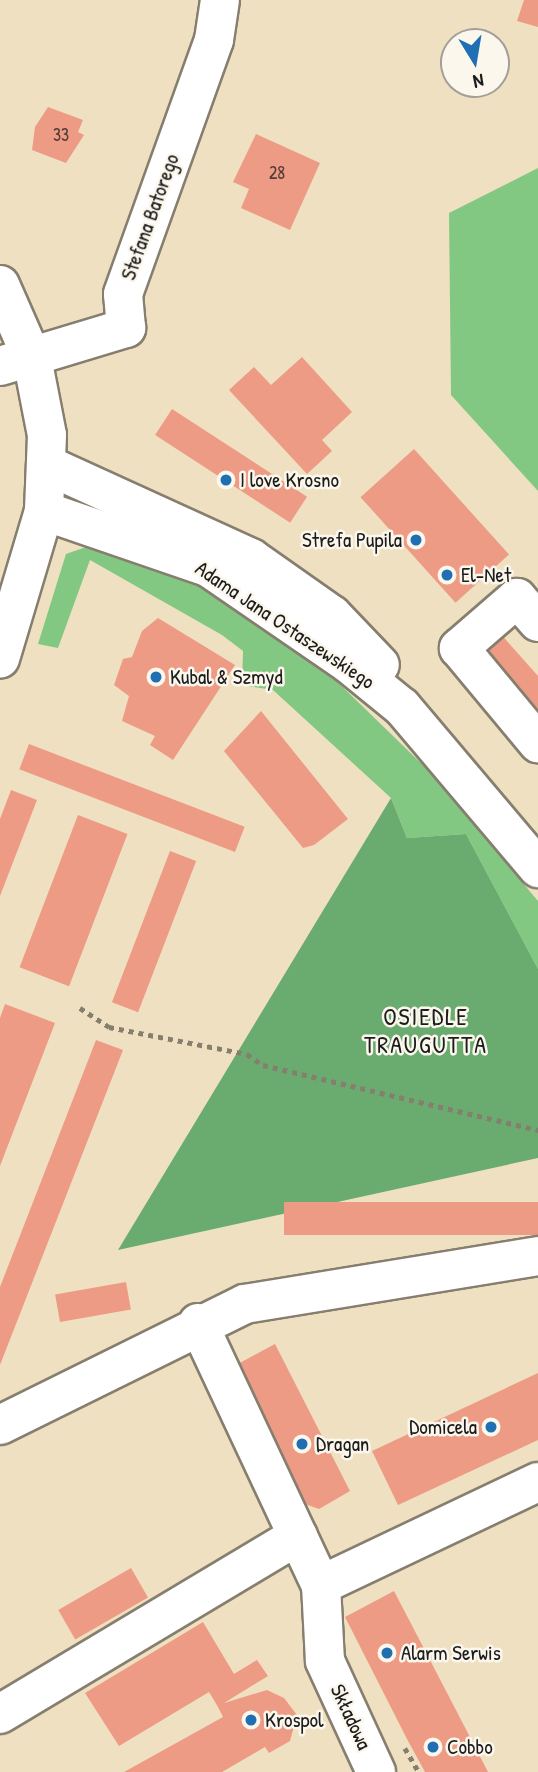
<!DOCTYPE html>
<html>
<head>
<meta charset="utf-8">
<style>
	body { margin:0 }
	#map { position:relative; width:538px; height:1772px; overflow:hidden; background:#efe0c1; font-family:"Patrick Hand",sans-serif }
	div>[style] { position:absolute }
	.green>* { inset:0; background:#83c882 }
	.forest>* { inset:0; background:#6aac70 }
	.building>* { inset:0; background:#ed9b85; transform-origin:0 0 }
	.path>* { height:4.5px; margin-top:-2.25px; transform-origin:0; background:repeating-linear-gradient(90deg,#867e6e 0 5px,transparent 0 10px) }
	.roads { filter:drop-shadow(2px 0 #867e6e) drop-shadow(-2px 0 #867e6e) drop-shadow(0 2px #867e6e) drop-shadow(0 -2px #867e6e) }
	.minor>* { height:38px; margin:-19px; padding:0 19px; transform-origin:19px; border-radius:19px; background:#fff }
	.dots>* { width:19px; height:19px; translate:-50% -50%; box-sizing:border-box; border:4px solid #fbf7ec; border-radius:50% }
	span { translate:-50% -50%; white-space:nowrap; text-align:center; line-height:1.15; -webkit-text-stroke:5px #fbf7ec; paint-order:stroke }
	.number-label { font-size:18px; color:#503c36 }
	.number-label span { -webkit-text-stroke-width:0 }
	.street-label { font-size:21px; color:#1c1c1c }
	.poi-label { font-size:21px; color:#1c1c1c }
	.left { translate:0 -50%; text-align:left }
	.right { translate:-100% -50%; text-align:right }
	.quarter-label { font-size:24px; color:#1c1c1c; letter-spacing:2px }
	.north { position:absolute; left:440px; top:28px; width:70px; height:70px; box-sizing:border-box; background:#fbf7ec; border:2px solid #a29f99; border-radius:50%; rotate:169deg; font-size:19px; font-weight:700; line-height:28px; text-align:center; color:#1c1c1c }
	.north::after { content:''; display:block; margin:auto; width:24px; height:32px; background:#1f6fb2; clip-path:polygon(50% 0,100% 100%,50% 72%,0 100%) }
</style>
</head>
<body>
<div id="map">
	<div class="green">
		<i style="clip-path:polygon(538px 168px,538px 491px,451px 395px,449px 213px)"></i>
		<i style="clip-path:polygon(103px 541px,168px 560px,322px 667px,425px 767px,538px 901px,538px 969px,466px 834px,407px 838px,391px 798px,273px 690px,242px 685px,243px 651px,222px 635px,90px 560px,58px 648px,38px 644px,66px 554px)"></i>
	</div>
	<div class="forest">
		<i style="clip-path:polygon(391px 798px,407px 838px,466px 834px,538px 969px,538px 1158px,118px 1250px)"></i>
	</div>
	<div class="building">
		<i style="clip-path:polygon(524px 0,538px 0,538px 27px,517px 21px)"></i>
		<i style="clip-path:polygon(48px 107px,83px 120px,78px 132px,84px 135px,66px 163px,32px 150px,35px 127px)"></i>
		<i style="clip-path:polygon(256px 134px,320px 163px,290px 230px,241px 208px,249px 189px,233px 182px)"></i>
		<i style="clip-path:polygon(302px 357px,352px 412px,322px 440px,332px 451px,307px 474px,229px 390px,254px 367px,271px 385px)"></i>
		<i style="left:172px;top:409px;width:161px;height:31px;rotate:33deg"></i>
		<i style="left:414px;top:449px;width:142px;height:72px;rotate:48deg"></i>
		<i style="clip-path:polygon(158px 618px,235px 665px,173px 760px,150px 745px,155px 736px,122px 721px,129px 696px,114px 685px,123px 659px,132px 657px,142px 631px)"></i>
		<i style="clip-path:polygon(498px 631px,538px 676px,538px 714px,479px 647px)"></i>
		<i style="clip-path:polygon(261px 711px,348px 819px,314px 845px,303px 848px,224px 751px)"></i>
		<i style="left:29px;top:744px;width:231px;height:27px;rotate:21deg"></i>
		<i style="clip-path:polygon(11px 790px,37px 800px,0 896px,0 819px)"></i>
		<i style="left:78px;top:815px;width:53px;height:163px;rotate:21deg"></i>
		<i style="left:170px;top:851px;width:28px;height:162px;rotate:21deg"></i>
		<i style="clip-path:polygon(5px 1004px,55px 1023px,0 1166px,0 1018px)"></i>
		<i style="clip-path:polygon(96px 1040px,123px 1050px,0 1365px,0 1287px)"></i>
		<i style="left:538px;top:1202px;width:33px;height:254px;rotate:90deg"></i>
		<i style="left:126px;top:1282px;width:28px;height:72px;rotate:80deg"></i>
		<i style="clip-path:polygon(275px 1344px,350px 1491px,319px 1509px,302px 1503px,232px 1367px)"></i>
		<i style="clip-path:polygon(538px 1373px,538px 1440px,398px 1505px,372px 1451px)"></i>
		<i style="left:131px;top:1568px;width:34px;height:84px;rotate:60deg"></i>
		<i style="clip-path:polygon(394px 1591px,457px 1712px,488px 1772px,425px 1772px,407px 1739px,345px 1617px)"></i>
		<i style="clip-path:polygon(203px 1622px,234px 1674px,257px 1660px,268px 1676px,224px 1703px,267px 1690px,284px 1698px,297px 1715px,290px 1741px,269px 1753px,265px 1747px,222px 1772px,124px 1772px,223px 1717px,218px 1707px,209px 1692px,119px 1746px,85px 1693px)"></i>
	</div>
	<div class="path">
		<i style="left:80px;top:1008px;width:35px;rotate:33deg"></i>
		<i style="left:109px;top:1027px;width:141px;rotate:11.1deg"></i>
		<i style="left:247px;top:1054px;width:19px;rotate:35deg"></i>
		<i style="left:263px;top:1065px;width:283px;rotate:13.3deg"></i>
		<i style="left:405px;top:1748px;width:28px;rotate:60deg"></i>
	</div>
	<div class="roads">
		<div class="minor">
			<i style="left:0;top:285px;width:80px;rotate:66.3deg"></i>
			<i style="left:32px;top:358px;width:78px;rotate:79deg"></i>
			<i style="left:47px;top:435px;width:76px;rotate:92.3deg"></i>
			<i style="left:44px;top:511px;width:154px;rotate:106.6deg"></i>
			<i style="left:0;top:366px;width:132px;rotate:-16.8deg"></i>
			<i style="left:126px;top:328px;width:34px;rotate:-95deg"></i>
			<i style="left:123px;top:294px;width:270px;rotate:-70.3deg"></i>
			<i style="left:214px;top:40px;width:40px;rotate:-81.5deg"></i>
			<i style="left:47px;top:465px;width:224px;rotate:24.5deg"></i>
			<i style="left:251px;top:558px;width:99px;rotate:35.1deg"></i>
			<i style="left:332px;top:615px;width:69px;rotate:46.2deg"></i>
			<i style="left:44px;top:511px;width:173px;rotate:18.9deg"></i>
			<i style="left:208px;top:567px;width:171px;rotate:34.5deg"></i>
			<i style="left:349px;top:664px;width:68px;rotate:39.1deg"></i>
			<i style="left:402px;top:707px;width:211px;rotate:49.8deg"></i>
			<i style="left:538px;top:622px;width:32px;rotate:-131deg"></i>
			<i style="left:517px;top:598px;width:77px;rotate:139.2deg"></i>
			<i style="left:459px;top:648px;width:124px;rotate:50.3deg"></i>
			<i style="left:198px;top:1323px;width:289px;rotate:64.9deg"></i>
			<i style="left:321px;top:1585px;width:76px;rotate:87deg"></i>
			<i style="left:325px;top:1661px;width:122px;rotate:65.3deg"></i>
			<i style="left:0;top:1425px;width:273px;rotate:-26.3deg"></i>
			<i style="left:245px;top:1304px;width:297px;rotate:-9.3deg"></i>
			<i style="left:321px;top:1585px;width:240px;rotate:-25.4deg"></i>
			<i style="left:0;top:1714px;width:347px;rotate:-30.9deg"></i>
		</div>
	</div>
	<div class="dots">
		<i style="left:226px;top:480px;background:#1f6fb2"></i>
		<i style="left:416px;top:540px;background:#1f6fb2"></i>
		<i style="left:447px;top:575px;background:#1f6fb2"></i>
		<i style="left:156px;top:677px;background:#1f6fb2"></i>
		<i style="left:491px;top:1427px;background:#1f6fb2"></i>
		<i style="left:302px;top:1444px;background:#1f6fb2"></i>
		<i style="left:387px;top:1653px;background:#1f6fb2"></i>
		<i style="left:251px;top:1720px;background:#1f6fb2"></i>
		<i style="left:433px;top:1747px;background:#1f6fb2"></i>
	</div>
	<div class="number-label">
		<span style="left:61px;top:135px">33</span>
		<span style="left:277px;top:173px">28</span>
	</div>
	<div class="street-label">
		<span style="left:150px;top:217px;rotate:-70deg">Stefana Batorego</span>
		<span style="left:285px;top:625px;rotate:34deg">Adama Jana Ostaszewskiego</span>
		<span style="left:351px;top:1717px;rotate:65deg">Składowa</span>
	</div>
	<div class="poi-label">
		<span class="left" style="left:240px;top:480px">I love Krosno</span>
		<span class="right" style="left:402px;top:540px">Strefa Pupila</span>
		<span class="left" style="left:461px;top:575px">El-Net</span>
		<span class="left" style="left:170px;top:677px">Kubal &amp; Szmyd</span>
		<span class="right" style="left:477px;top:1427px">Domicela</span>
		<span class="left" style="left:316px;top:1444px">Dragan</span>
		<span class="left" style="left:401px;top:1653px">Alarm Serwis</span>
		<span class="left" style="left:265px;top:1720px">Krospol</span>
		<span class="left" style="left:447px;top:1747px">Cobbo</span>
	</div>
	<div class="quarter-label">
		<span style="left:426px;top:1031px">OSIEDLE<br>TRAUGUTTA</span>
	</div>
	<div class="north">N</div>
</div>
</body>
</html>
